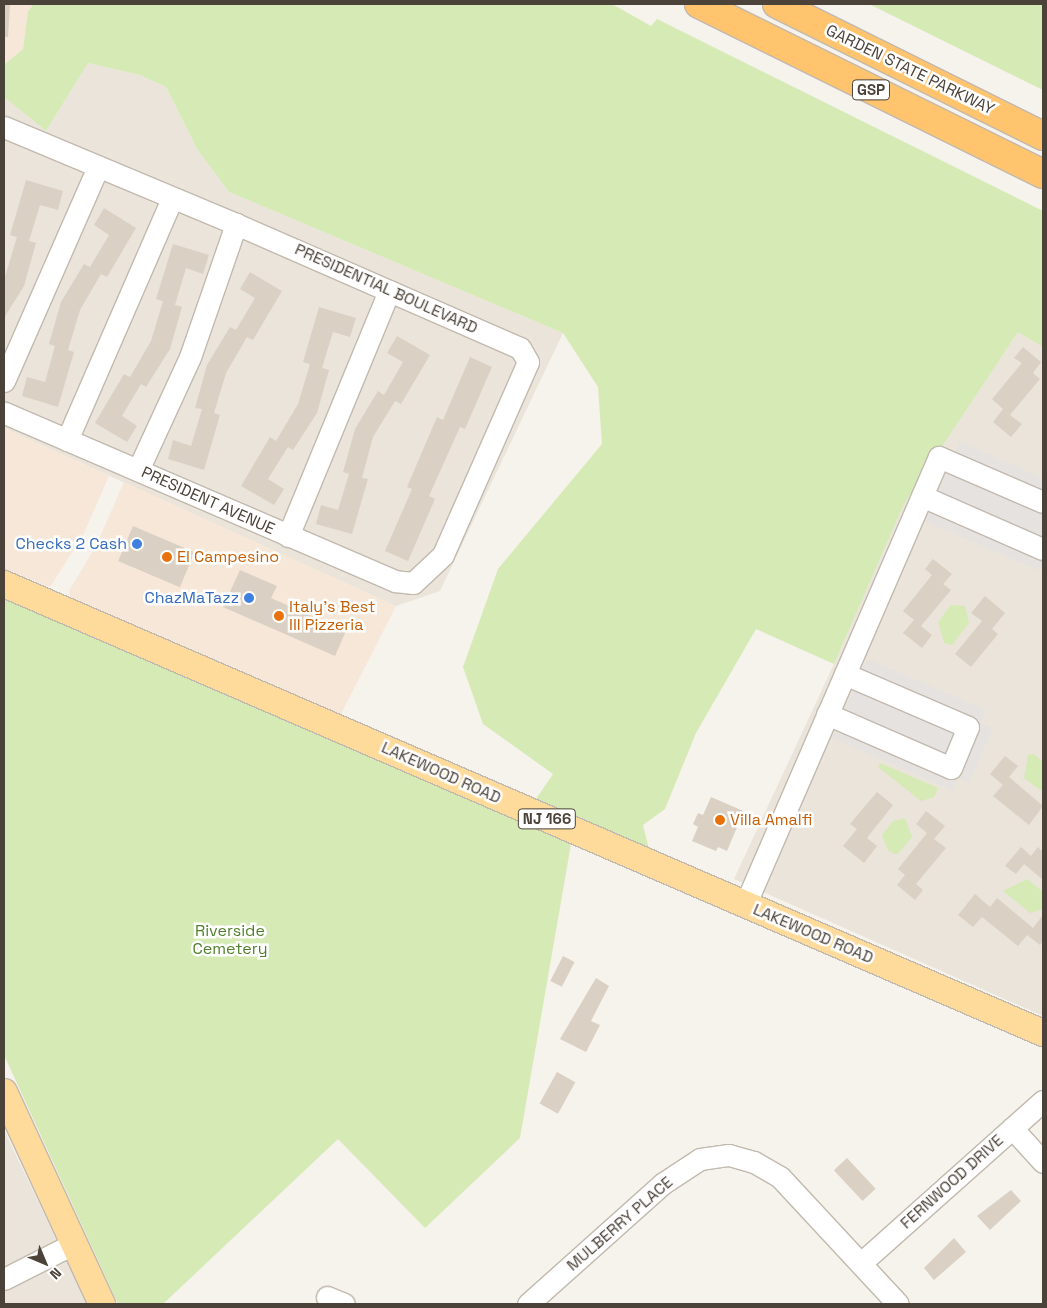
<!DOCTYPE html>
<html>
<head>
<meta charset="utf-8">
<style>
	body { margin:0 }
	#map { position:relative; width:1047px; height:1308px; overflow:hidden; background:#f6f2ec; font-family:"Space Grotesk",sans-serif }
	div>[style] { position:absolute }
	.residential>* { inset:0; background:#eae4da }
	.commercial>* { inset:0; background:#f7e7d8 }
	.green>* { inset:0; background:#d6eab5 }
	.parking>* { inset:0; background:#e5e2e0 }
	.building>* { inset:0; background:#dbd0c4; transform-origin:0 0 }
	.roads { filter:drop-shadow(1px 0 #c2b9ae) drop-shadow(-1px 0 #c2b9ae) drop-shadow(0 1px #c2b9ae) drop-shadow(0 -1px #c2b9ae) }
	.minor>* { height:21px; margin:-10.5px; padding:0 10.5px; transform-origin:10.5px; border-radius:10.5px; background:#fff }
	.major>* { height:26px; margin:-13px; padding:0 13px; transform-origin:13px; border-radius:13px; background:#ffdb9b }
	.highway>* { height:28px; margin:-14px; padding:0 14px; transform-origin:14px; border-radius:14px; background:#ffc46d }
	.dots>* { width:14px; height:14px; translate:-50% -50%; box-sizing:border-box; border:2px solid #fff; border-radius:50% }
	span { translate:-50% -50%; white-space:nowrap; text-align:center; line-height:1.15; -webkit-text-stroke:5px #fff; paint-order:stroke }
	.shield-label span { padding:1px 4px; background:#fff; border:1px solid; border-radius:4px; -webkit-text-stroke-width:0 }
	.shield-label { font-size:15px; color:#4b4239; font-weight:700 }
	.street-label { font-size:16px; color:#4b4239 }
	.shop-label { font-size:16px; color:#366cbe }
	.right { translate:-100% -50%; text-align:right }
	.food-label { font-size:16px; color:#c56008 }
	.left { translate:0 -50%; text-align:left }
	.park-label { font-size:16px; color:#507f2a }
	.frame { position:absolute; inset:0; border:5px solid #4b4239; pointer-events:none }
	.north { position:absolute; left:20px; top:1238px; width:50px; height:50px; -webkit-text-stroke:4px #fff; paint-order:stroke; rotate:135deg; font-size:14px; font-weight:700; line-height:20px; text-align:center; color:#4b4239 }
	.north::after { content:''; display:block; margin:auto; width:18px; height:22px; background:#4b4239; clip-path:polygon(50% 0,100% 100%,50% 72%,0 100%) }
</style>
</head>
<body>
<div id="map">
	<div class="residential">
		<i style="clip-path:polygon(88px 63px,140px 75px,166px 87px,197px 149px,229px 192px,563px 333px,440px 591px,396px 606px,4px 428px,4px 97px,46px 131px)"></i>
		<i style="clip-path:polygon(1018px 332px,1043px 347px,1043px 1016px,734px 879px,834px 664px,904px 504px)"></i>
		<i style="clip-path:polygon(4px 1130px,87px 1304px,4px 1304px)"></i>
	</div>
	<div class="commercial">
		<i style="clip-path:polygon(4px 4px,34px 4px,28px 11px,23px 49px,4px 65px)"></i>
		<i style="clip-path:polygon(4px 428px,109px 476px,83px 535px,50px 587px,4px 569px)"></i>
		<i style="clip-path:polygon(124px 482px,396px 606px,341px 714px,70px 597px,69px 591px,97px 544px)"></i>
	</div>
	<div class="green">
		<i style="clip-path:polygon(34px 4px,612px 4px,651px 26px,657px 19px,1043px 211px,1043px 347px,1018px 332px,904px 504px,834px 664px,756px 629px,696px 733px,665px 809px,643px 825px,649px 849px,536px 799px,553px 774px,483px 724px,463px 667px,498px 569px,602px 444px,598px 387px,563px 333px,229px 192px,197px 149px,166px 87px,140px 75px,88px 63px,46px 131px,4px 97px,4px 65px,23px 49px,28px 11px)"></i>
		<i style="clip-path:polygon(869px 4px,1043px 4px,1043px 90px)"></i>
		<i style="clip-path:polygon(4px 597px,571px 844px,520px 1138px,425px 1228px,338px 1139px,163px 1304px,118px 1304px,4px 1055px)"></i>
		<i style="clip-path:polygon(951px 605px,965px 606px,969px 623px,952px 645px,944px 643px,938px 622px)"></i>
		<i style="clip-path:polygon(1034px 754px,1043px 762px,1043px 792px,1024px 778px,1028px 755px)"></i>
		<i style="clip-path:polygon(880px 763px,938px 788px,934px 797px,921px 801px,878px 767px)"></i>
		<i style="clip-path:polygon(905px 818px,912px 837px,898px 854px,894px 854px,888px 850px,882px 835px,893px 821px)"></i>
		<i style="clip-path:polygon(1027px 879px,1043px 892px,1043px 909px,1030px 913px,1003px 891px)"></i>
	</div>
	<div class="parking">
		<i style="clip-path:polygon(960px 442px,1043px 478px,1043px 572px,925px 521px)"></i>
		<i style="clip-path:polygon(867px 659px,986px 710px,981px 723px,993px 728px,969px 783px,957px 778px,952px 790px,832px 738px)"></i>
	</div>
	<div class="building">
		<i style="clip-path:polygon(4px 4px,10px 4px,8px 37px,4px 37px)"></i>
		<i style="clip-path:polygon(26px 180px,63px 191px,58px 210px,40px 205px,29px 241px,36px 243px,24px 286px,4px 318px,4px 280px,17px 237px,10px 235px)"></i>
		<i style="clip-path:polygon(104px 208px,136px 228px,107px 277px,101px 274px,80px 310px,68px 350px,74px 352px,58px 407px,22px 396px,27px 377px,45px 382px,55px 346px,49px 344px,61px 302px,84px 264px,90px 267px,109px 235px,94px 225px)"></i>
		<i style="clip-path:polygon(173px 244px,209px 255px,203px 274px,186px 268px,175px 305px,182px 307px,170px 349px,146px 387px,141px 384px,122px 416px,137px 426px,127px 442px,95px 423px,124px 374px,130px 377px,151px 341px,163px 301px,156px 299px)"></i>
		<i style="clip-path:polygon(250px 272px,282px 291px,253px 340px,247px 337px,226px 373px,214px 413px,220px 415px,204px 470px,168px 459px,173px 440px,191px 446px,202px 409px,195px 408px,207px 365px,230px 327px,236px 330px,255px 298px,240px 289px)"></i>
		<i style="clip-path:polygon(319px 307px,356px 318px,350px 337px,333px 332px,322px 368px,329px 370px,317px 413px,293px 450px,288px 447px,268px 479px,284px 489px,274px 505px,241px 486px,270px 437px,276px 441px,298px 404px,310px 364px,303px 362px)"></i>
		<i style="clip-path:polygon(397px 336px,430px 355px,401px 404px,395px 401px,373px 437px,362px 478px,368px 479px,352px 534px,316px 524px,321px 505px,338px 510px,349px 474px,343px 472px,355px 429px,378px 391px,384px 395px,403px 362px,387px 353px)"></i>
		<i style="clip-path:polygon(1023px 347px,1041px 362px,1033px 373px,1040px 379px,1010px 415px,1022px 424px,1011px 437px,993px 422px,1003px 409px,992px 399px,1022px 363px,1014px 358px)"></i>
		<i style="clip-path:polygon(470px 357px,492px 367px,465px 429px,460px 427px,429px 496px,435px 499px,408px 561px,385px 551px,412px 489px,407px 487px,437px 417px,443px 420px)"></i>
		<i style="left:133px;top:526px;width:67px;height:38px;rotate:23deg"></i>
		<i style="clip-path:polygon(933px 559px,952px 574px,943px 584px,951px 590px,921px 626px,932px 635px,922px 648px,903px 633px,914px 620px,903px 611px,932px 575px,925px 569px)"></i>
		<i style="clip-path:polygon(240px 570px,277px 586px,271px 598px,346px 631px,335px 656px,223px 607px)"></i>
		<i style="clip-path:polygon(985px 596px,1005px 613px,992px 629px,998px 634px,971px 667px,955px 654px,982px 621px,971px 613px)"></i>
		<i style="clip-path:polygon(1005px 756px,1018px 766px,1009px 777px,1043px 806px,1029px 825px,993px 796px,1003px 785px,990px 774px)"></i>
		<i style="clip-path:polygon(877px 792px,893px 805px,867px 838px,877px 846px,864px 863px,843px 846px,857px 829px,850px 824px)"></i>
		<i style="clip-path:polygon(711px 797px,748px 813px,742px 826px,738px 825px,727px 851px,718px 847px,716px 851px,692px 841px,698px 827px,693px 824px,698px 813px,703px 815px)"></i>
		<i style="clip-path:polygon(926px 811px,945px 826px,934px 839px,946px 848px,916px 884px,923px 890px,915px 900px,897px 885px,905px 875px,898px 869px,927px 833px,916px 824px)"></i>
		<i style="clip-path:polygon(1021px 847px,1031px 856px,1038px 847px,1043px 852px,1043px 880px,1024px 864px,1016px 874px,1005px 866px)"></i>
		<i style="clip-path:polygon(975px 894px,990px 907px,997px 898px,1033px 928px,1042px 916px,1043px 941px,1040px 945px,1027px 935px,1018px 946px,982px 917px,973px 927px,958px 915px)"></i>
		<i style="left:563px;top:956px;width:13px;height:28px;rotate:27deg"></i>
		<i style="clip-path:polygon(596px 978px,609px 986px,591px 1021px,600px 1025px,586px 1052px,560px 1039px)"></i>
		<i style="left:557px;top:1072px;width:21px;height:36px;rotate:29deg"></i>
		<i style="left:847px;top:1158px;width:42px;height:18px;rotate:47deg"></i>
		<i style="clip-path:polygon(1011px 1190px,1021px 1201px,990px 1230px,977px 1216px)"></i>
		<i style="clip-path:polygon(954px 1238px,966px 1252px,934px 1280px,924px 1268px)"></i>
	</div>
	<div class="roads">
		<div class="minor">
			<i style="left:4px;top:127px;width:251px;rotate:22.7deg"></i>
			<i style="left:236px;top:224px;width:310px;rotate:23.6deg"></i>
			<i style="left:520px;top:348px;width:16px;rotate:60deg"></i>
			<i style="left:528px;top:362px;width:211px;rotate:113.8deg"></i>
			<i style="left:443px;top:555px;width:41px;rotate:137deg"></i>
			<i style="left:413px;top:583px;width:18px;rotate:-174deg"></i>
			<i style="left:395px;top:581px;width:426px;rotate:-156.7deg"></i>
			<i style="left:4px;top:381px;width:234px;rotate:-66.3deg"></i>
			<i style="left:67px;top:440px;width:264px;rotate:-66.5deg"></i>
			<i style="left:138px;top:470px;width:124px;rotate:-65.3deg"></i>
			<i style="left:190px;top:357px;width:141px;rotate:-70.9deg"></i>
			<i style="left:922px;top:496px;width:132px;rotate:23.7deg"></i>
			<i style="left:288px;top:536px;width:265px;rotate:-67.6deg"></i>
			<i style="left:827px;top:714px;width:135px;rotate:23.5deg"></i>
			<i style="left:951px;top:768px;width:44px;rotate:-67.5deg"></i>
			<i style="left:968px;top:727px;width:134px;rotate:-156.7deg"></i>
			<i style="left:745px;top:905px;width:488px;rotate:-66.6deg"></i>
			<i style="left:939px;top:457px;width:113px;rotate:23.4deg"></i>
			<i style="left:1012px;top:1128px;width:46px;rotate:47.6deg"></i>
			<i style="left:861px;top:1263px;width:244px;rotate:-41.7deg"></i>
			<i style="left:4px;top:1279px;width:77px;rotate:-26.9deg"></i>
			<i style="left:327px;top:1297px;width:18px;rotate:22deg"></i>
			<i style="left:528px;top:1304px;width:180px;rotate:-41.8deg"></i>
			<i style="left:662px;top:1184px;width:45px;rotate:-33.3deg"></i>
			<i style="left:700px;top:1159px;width:29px;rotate:-8deg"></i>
			<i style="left:729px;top:1155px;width:26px;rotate:16deg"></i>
			<i style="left:754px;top:1162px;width:30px;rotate:30deg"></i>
			<i style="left:780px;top:1177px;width:173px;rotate:47.1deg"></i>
		</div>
		<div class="major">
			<i style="left:4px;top:584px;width:1132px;rotate:23.37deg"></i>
			<i style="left:4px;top:1092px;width:234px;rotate:65.2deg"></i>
		</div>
		<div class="highway">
			<i style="left:699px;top:4px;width:384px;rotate:26.3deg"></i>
			<i style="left:777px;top:4px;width:297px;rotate:26.4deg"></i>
		</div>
	</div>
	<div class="dots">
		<i style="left:137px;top:544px;background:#3f7fe0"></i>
		<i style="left:167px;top:557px;background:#e8710a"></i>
		<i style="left:249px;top:598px;background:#3f7fe0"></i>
		<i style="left:279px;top:616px;background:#e8710a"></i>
		<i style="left:720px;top:820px;background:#e8710a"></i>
	</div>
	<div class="shield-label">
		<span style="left:871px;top:90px">GSP</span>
		<span style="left:547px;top:819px">NJ 166</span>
	</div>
	<div class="street-label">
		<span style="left:910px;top:70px;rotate:26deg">GARDEN STATE PARKWAY</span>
		<span style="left:386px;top:289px;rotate:24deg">PRESIDENTIAL BOULEVARD</span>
		<span style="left:208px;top:501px;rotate:24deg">PRESIDENT AVENUE</span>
		<span style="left:441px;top:773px;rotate:24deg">LAKEWOOD ROAD</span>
		<span style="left:813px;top:934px;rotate:23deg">LAKEWOOD ROAD</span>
		<span style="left:952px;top:1182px;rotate:-42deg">FERNWOOD DRIVE</span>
		<span style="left:620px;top:1224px;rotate:-41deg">MULBERRY PLACE</span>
	</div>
	<div class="shop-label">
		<span class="right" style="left:127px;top:544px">Checks 2 Cash</span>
		<span class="right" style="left:239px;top:598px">ChazMaTazz</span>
	</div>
	<div class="food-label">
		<span class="left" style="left:177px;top:557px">El Campesino</span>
		<span class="left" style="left:289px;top:616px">Italy's Best<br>III Pizzeria</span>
		<span class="left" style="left:730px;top:820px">Villa Amalfi</span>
	</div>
	<div class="park-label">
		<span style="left:230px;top:940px">Riverside<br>Cemetery</span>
	</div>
	<div class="frame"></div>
	<div class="north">N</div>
</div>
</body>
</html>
